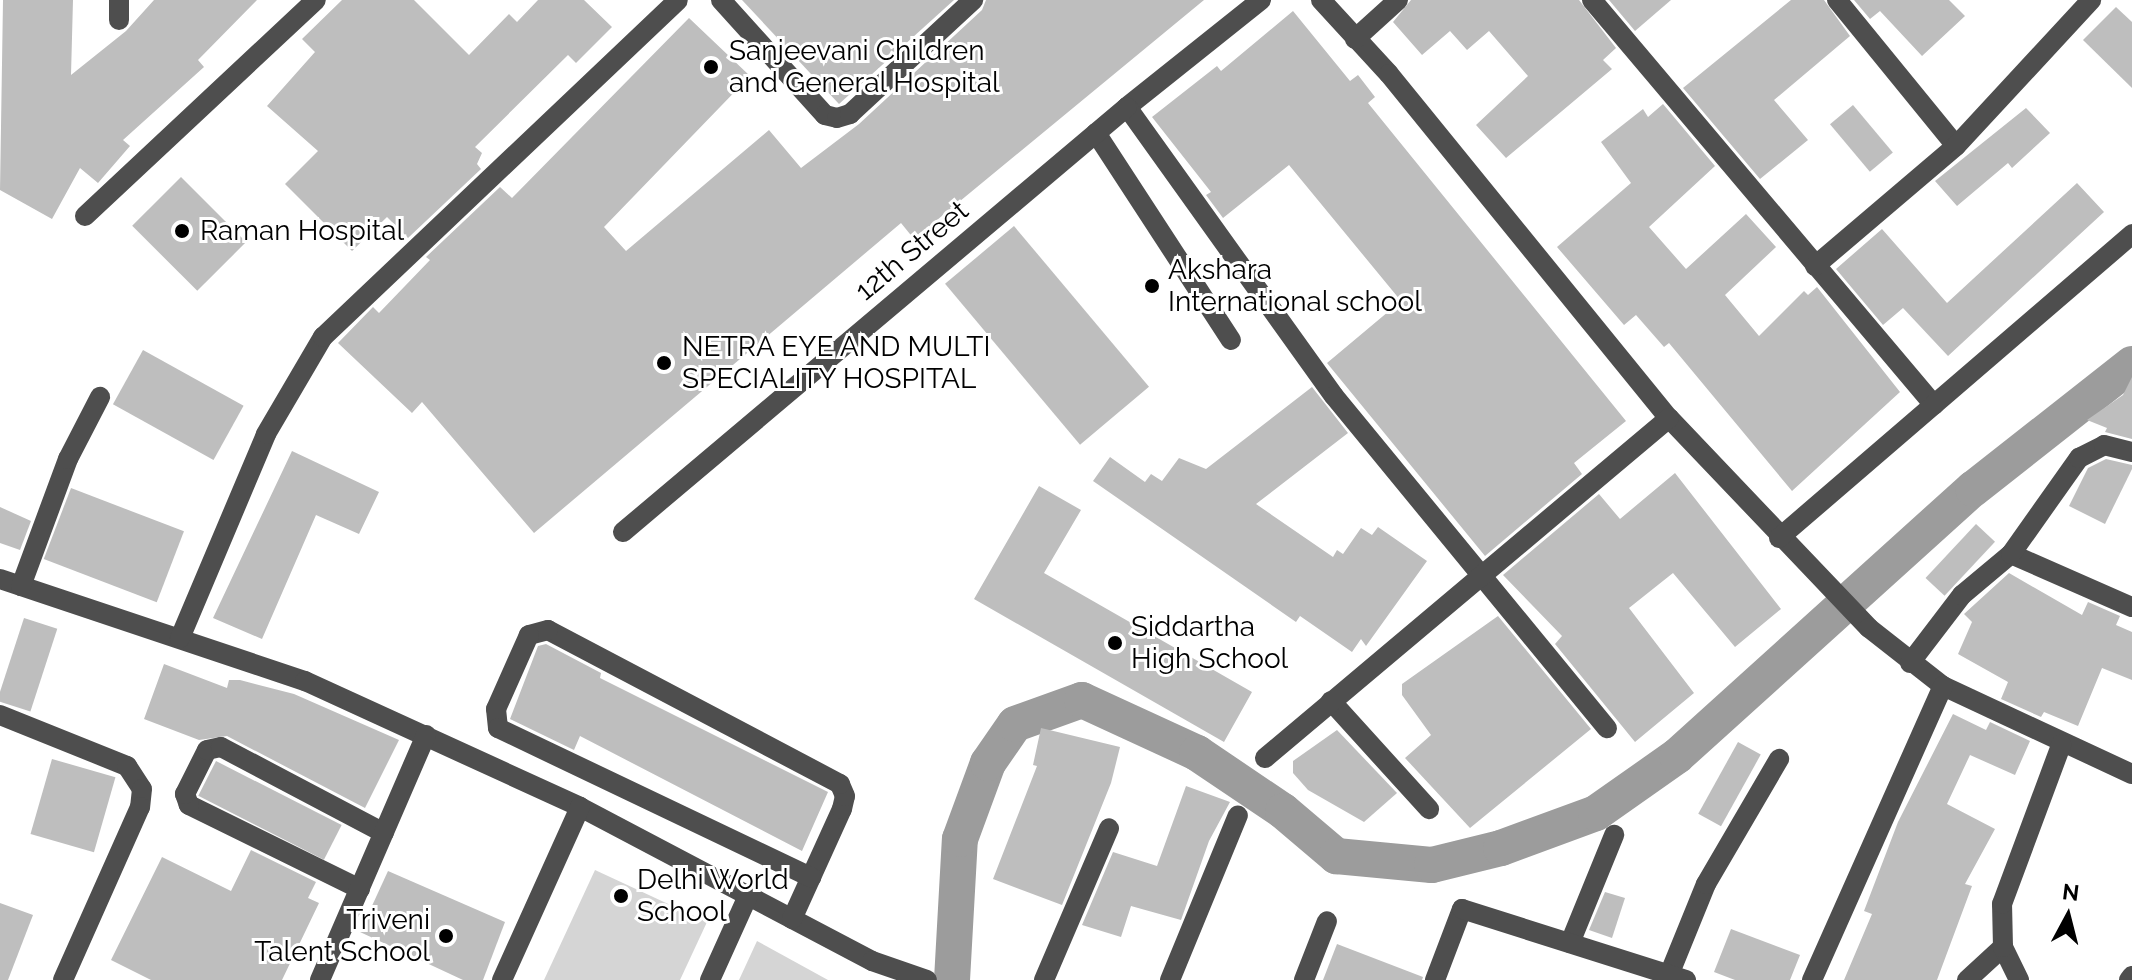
<!DOCTYPE html>
<html>
<head>
<meta charset="utf-8">
<style>
	body { margin:0 }
	#map { position:relative; width:2132px; height:980px; overflow:hidden; background:#fff; font-family:Raleway,sans-serif }
	div>[style] { position:absolute }
	.green>* { inset:0; background:#d5d5d5 }
	.canal>* { height:36px; margin:-18px; padding:0 18px; transform-origin:18px; border-radius:18px; background:#9c9c9c }
	.building>* { inset:0; background:#bebebe; transform-origin:0 0 }
	.minor>* { height:20px; margin:-10px; padding:0 10px; transform-origin:10px; border-radius:10px; background:#4e4e4e }
	.dots>* { width:22px; height:22px; translate:-50% -50%; box-sizing:border-box; border:4px solid #fff; border-radius:50% }
	span { translate:-50% -50%; white-space:nowrap; text-align:center; line-height:1.15; -webkit-text-stroke:6px #fff; paint-order:stroke }
	.poi-label { font-size:28px; color:#000 }
	.left { translate:0 -50%; text-align:left }
	.right { translate:-100% -50%; text-align:right }
	.street-label { font-size:28px; color:#000 }
	.north { position:absolute; left:2028px; top:876px; width:80px; height:80px; -webkit-text-stroke:6px #fff; paint-order:stroke; rotate:7deg; font-size:22px; font-weight:700; line-height:32px; text-align:center; color:#000 }
	.north::after { content:''; display:block; margin:auto; width:28px; height:36px; background:#000; clip-path:polygon(50% 0,100% 100%,50% 72%,0 100%) }
</style>
</head>
<body>
<div id="map">
	<div class="green">
		<i style="clip-path:polygon(595px 870px,707px 922px,680px 980px,544px 980px)"></i>
		<i style="clip-path:polygon(757px 941px,828px 980px,739px 980px)"></i>
	</div>
	<div class="canal">
		<i style="left:952px;top:980px;width:141px;rotate:-86.8deg"></i>
		<i style="left:960px;top:839px;width:81px;rotate:-69.8deg"></i>
		<i style="left:988px;top:763px;width:47px;rotate:-55.3deg"></i>
		<i style="left:1015px;top:724px;width:71px;rotate:-19.7deg"></i>
		<i style="left:1082px;top:700px;width:127px;rotate:24.7deg"></i>
		<i style="left:1197px;top:753px;width:104px;rotate:34deg"></i>
		<i style="left:1283px;top:811px;width:70px;rotate:40.3deg"></i>
		<i style="left:1336px;top:856px;width:96px;rotate:5.4deg"></i>
		<i style="left:1432px;top:865px;width:71px;rotate:-13.8deg"></i>
		<i style="left:1501px;top:848px;width:101px;rotate:-20.2deg"></i>
		<i style="left:1596px;top:813px;width:99px;rotate:-35.1deg"></i>
		<i style="left:1677px;top:756px;width:399px;rotate:-42.1deg"></i>
		<i style="left:1973px;top:489px;width:202px;rotate:-38.2deg"></i>
	</div>
	<div class="building">
		<i style="clip-path:polygon(3px 0,73px 0,71px 75px,126px 31px,154px 0,257px 0,198px 60px,204px 67px,123px 140px,130px 146px,98px 183px,80px 168px,52px 219px,0 190px)"></i>
		<i style="clip-path:polygon(342px 0,414px 0,469px 55px,509px 14px,517px 22px,538px 0,584px 0,612px 27px,576px 63px,568px 55px,475px 147px,482px 153px,477px 164px,481px 169px,408px 238px,387px 217px,352px 251px,285px 184px,318px 151px,267px 106px,315px 52px,302px 39px)"></i>
		<i style="clip-path:polygon(742px 0,954px 0,839px 104px)"></i>
		<i style="clip-path:polygon(986px 0,1204px 0,914px 239px,901px 223px,534px 533px,422px 402px,412px 413px,338px 343px,373px 307px,379px 313px,430px 260px,426px 257px,500px 187px,512px 198px,689px 18px,750px 76px,604px 227px,626px 251px,769px 130px,801px 168px,859px 124px,982px 10px)"></i>
		<i style="clip-path:polygon(1411px 0,1579px 0,1616px 48px,1603px 60px,1612px 69px,1506px 158px,1476px 125px,1528px 76px,1489px 31px,1467px 50px,1450px 31px,1422px 55px,1393px 22px)"></i>
		<i style="clip-path:polygon(1609px 0,1671px 0,1635px 31px)"></i>
		<i style="clip-path:polygon(1791px 0,1824px 0,1850px 36px,1774px 100px,1808px 140px,1760px 179px,1683px 88px)"></i>
		<i style="clip-path:polygon(1854px 0,1949px 0,1965px 16px,1922px 56px,1880px 11px,1870px 19px)"></i>
		<i style="clip-path:polygon(2116px 7px,2132px 22px,2132px 88px,2083px 40px)"></i>
		<i style="clip-path:polygon(1293px 11px,1350px 81px,1358px 75px,1375px 97px,1368px 103px,1626px 421px,1574px 463px,1582px 474px,1485px 556px,1327px 363px,1401px 301px,1289px 165px,1223px 218px,1206px 195px,1211px 192px,1152px 117px,1217px 66px,1221px 71px)"></i>
		<i style="clip-path:polygon(1663px 104px,1715px 166px,1649px 227px,1686px 269px,1746px 214px,1776px 247px,1725px 295px,1759px 336px,1804px 291px,1808px 295px,1817px 287px,1900px 392px,1792px 491px,1669px 343px,1664px 347px,1636px 315px,1624px 325px,1557px 247px,1631px 183px,1601px 142px,1643px 109px,1648px 117px)"></i>
		<i style="left:1853px;top:105px;width:62px;height:30px;rotate:50deg"></i>
		<i style="clip-path:polygon(2026px 108px,2050px 133px,2012px 168px,2008px 163px,1957px 206px,1935px 181px)"></i>
		<i style="left:181px;top:177px;width:92px;height:69px;rotate:45deg"></i>
		<i style="clip-path:polygon(2077px 183px,2104px 212px,1948px 356px,1903px 308px,1883px 325px,1836px 269px,1882px 229px,1947px 303px)"></i>
		<i style="left:1014px;top:226px;width:210px;height:90px;rotate:50deg"></i>
		<i style="left:143px;top:350px;width:115px;height:62px;rotate:29deg"></i>
		<i style="clip-path:polygon(2132px 377px,2132px 439px,2105px 432px,2107px 428px,2087px 420px,2123px 395px)"></i>
		<i style="clip-path:polygon(1312px 387px,1348px 433px,1256px 504px,1333px 557px,1337px 550px,1343px 554px,1361px 528px,1372px 535px,1378px 527px,1427px 561px,1366px 646px,1361px 639px,1352px 652px,1300px 616px,1296px 622px,1093px 481px,1110px 457px,1145px 482px,1151px 474px,1162px 481px,1179px 458px,1206px 469px)"></i>
		<i style="clip-path:polygon(292px 451px,379px 492px,359px 534px,316px 515px,262px 639px,213px 618px)"></i>
		<i style="clip-path:polygon(2106px 459px,2132px 465px,2132px 469px,2105px 524px,2069px 506px,2088px 468px)"></i>
		<i style="clip-path:polygon(1675px 473px,1781px 609px,1735px 647px,1673px 573px,1629px 608px,1694px 693px,1635px 742px,1555px 644px,1562px 636px,1503px 575px,1599px 494px,1620px 519px)"></i>
		<i style="clip-path:polygon(1039px 486px,1081px 510px,1044px 573px,1252px 692px,1224px 742px,974px 599px)"></i>
		<i style="left:71px;top:488px;width:121px;height:76px;rotate:21deg"></i>
		<i style="clip-path:polygon(0 507px,31px 521px,20px 550px,0 543px)"></i>
		<i style="left:1976px;top:524px;width:26px;height:74px;rotate:43deg"></i>
		<i style="clip-path:polygon(2009px 573px,2082px 615px,2088px 602px,2120px 616px,2116px 625px,2132px 632px,2132px 680px,2102px 668px,2078px 726px,2044px 712px,2041px 717px,2001px 699px,2008px 682px,1958px 654px,1972px 622px,1964px 614px)"></i>
		<i style="clip-path:polygon(1498px 616px,1591px 729px,1470px 828px,1405px 758px,1431px 735px,1402px 695px,1402px 684px)"></i>
		<i style="left:24px;top:618px;width:35px;height:87px;rotate:18deg"></i>
		<i style="clip-path:polygon(546px 644px,601px 673px,600px 678px,828px 792px,802px 851px,580px 736px,574px 750px,510px 719px,538px 646px)"></i>
		<i style="clip-path:polygon(164px 664px,227px 688px,229px 680px,240px 680px,294px 694px,399px 740px,365px 808px,227px 736px,199px 740px,144px 719px)"></i>
		<i style="clip-path:polygon(1953px 714px,1986px 730px,1990px 722px,2030px 741px,2015px 775px,1970px 755px,1947px 804px,1995px 829px,1965px 884px,1972px 886px,1937px 980px,1844px 980px,1872px 914px,1864px 911px,1898px 822px)"></i>
		<i style="clip-path:polygon(1041px 728px,1120px 747px,1111px 783px,1062px 905px,993px 879px,1037px 766px,1033px 765px)"></i>
		<i style="clip-path:polygon(1337px 730px,1397px 793px,1364px 822px,1308px 790px,1293px 773px,1293px 761px)"></i>
		<i style="left:1738px;top:742px;width:26px;height:82px;rotate:29deg"></i>
		<i style="left:52px;top:759px;width:66px;height:78px;rotate:16deg"></i>
		<i style="left:216px;top:761px;width:141px;height:39px;rotate:27deg"></i>
		<i style="clip-path:polygon(1186px 786px,1230px 802px,1209px 841px,1181px 920px,1131px 906px,1121px 937px,1082px 925px,1113px 852px,1157px 866px)"></i>
		<i style="clip-path:polygon(251px 850px,316px 882px,308px 898px,319px 903px,282px 980px,151px 980px,111px 960px,162px 857px,231px 891px)"></i>
		<i style="clip-path:polygon(388px 871px,505px 922px,483px 980px,463px 980px,360px 932px)"></i>
		<i style="clip-path:polygon(1605px 892px,1625px 898px,1612px 938px,1589px 930px)"></i>
		<i style="clip-path:polygon(0 903px,33px 915px,8px 980px,0 980px)"></i>
		<i style="clip-path:polygon(1731px 929px,1800px 955px,1790px 980px,1735px 980px,1714px 972px)"></i>
		<i style="clip-path:polygon(1337px 944px,1423px 977px,1422px 980px,1323px 980px)"></i>
	</div>
	<div class="minor">
		<i style="left:119px;top:0;width:20px;rotate:90deg"></i>
		<i style="left:721px;top:0;width:155px;rotate:47.9deg"></i>
		<i style="left:825px;top:115px;width:12px;rotate:14deg"></i>
		<i style="left:837px;top:118px;width:14px;rotate:-17deg"></i>
		<i style="left:850px;top:114px;width:168px;rotate:-42.8deg"></i>
		<i style="left:1261px;top:0;width:171px;rotate:141.4deg"></i>
		<i style="left:1127px;top:107px;width:355px;rotate:54.4deg"></i>
		<i style="left:1334px;top:396px;width:430px;rotate:50.6deg"></i>
		<i style="left:1321px;top:0;width:100px;rotate:47.4deg"></i>
		<i style="left:1389px;top:74px;width:444px;rotate:50.9deg"></i>
		<i style="left:1669px;top:418px;width:290px;rotate:46.4deg"></i>
		<i style="left:1869px;top:628px;width:94px;rotate:38.1deg"></i>
		<i style="left:1943px;top:686px;width:208px;rotate:25deg"></i>
		<i style="left:1592px;top:0;width:530px;rotate:49.82deg"></i>
		<i style="left:1837px;top:0;width:188px;rotate:50.8deg"></i>
		<i style="left:1355px;top:39px;width:58px;rotate:-42.2deg"></i>
		<i style="left:1096px;top:133px;width:247px;rotate:56.9deg"></i>
		<i style="left:85px;top:216px;width:316px;rotate:-43.1deg"></i>
		<i style="left:1815px;top:266px;width:185px;rotate:-40.4deg"></i>
		<i style="left:1956px;top:146px;width:199px;rotate:-47.2deg"></i>
		<i style="left:623px;top:532px;width:659px;rotate:-40.14deg"></i>
		<i style="left:1779px;top:538px;width:466px;rotate:-40.7deg"></i>
		<i style="left:2011px;top:554px;width:132px;rotate:23.7deg"></i>
		<i style="left:0;top:579px;width:322px;rotate:18.5deg"></i>
		<i style="left:305px;top:681px;width:302px;rotate:24.6deg"></i>
		<i style="left:580px;top:807px;width:330px;rotate:27.8deg"></i>
		<i style="left:872px;top:961px;width:58px;rotate:19.1deg"></i>
		<i style="left:21px;top:586px;width:135px;rotate:-69.7deg"></i>
		<i style="left:68px;top:459px;width:70px;rotate:-62.7deg"></i>
		<i style="left:180px;top:638px;width:221px;rotate:-67.1deg"></i>
		<i style="left:266px;top:434px;width:113px;rotate:-59.6deg"></i>
		<i style="left:323px;top:337px;width:489px;rotate:-43.5deg"></i>
		<i style="left:1910px;top:663px;width:86px;rotate:-52.6deg"></i>
		<i style="left:1962px;top:595px;width:64px;rotate:-39.9deg"></i>
		<i style="left:2011px;top:554px;width:118px;rotate:-54.7deg"></i>
		<i style="left:2079px;top:458px;width:28px;rotate:-27deg"></i>
		<i style="left:2104px;top:445px;width:29px;rotate:14deg"></i>
		<i style="left:1331px;top:701px;width:146px;rotate:47.8deg"></i>
		<i style="left:0;top:715px;width:137px;rotate:21.9deg"></i>
		<i style="left:127px;top:766px;width:27px;rotate:57deg"></i>
		<i style="left:142px;top:789px;width:18px;rotate:96deg"></i>
		<i style="left:140px;top:807px;width:189px;rotate:114deg"></i>
		<i style="left:1265px;top:758px;width:528px;rotate:-40.08deg"></i>
		<i style="left:360px;top:889px;width:191px;rotate:-153.8deg"></i>
		<i style="left:189px;top:805px;width:12px;rotate:-110deg"></i>
		<i style="left:185px;top:794px;width:49px;rotate:-63.4deg"></i>
		<i style="left:207px;top:750px;width:14px;rotate:-12deg"></i>
		<i style="left:221px;top:747px;width:184px;rotate:27.8deg"></i>
		<i style="left:792px;top:919px;width:121px;rotate:-65.6deg"></i>
		<i style="left:842px;top:809px;width:13px;rotate:-77deg"></i>
		<i style="left:845px;top:796px;width:13px;rotate:-113deg"></i>
		<i style="left:840px;top:784px;width:330px;rotate:-152.2deg"></i>
		<i style="left:548px;top:630px;width:20px;rotate:165deg"></i>
		<i style="left:529px;top:635px;width:81px;rotate:114deg"></i>
		<i style="left:496px;top:709px;width:19px;rotate:84deg"></i>
		<i style="left:498px;top:728px;width:347px;rotate:25.5deg"></i>
		<i style="left:1570px;top:943px;width:117px;rotate:-67.8deg"></i>
		<i style="left:1669px;top:975px;width:98px;rotate:-67.9deg"></i>
		<i style="left:1706px;top:884px;width:145px;rotate:-59.7deg"></i>
		<i style="left:320px;top:980px;width:267px;rotate:-66.6deg"></i>
		<i style="left:502px;top:980px;width:190px;rotate:-65.7deg"></i>
		<i style="left:710px;top:980px;width:92px;rotate:-65.7deg"></i>
		<i style="left:1044px;top:980px;width:165px;rotate:-66.8deg"></i>
		<i style="left:1170px;top:980px;width:178px;rotate:-67.6deg"></i>
		<i style="left:1304px;top:980px;width:63px;rotate:-68.7deg"></i>
		<i style="left:1435px;top:980px;width:76px;rotate:-69.2deg"></i>
		<i style="left:1462px;top:909px;width:235px;rotate:17.6deg"></i>
		<i style="left:1812px;top:980px;width:322px;rotate:-66deg"></i>
		<i style="left:1967px;top:980px;width:49px;rotate:-42.5deg"></i>
		<i style="left:2019px;top:980px;width:37px;rotate:-116deg"></i>
		<i style="left:2003px;top:947px;width:43px;rotate:-91.3deg"></i>
		<i style="left:2002px;top:904px;width:170px;rotate:-69.6deg"></i>
		<i style="left:2129px;top:980px;width:5px;rotate:-53deg"></i>
	</div>
	<div class="dots">
		<i style="left:711px;top:67px;background:#000"></i>
		<i style="left:182px;top:231px;background:#000"></i>
		<i style="left:1152px;top:286px;background:#000"></i>
		<i style="left:664px;top:363px;background:#000"></i>
		<i style="left:1115px;top:643px;background:#000"></i>
		<i style="left:621px;top:896px;background:#000"></i>
		<i style="left:446px;top:936px;background:#000"></i>
	</div>
	<div class="poi-label">
		<span class="left" style="left:729px;top:67px">Sanjeevani Children<br>and General Hospital</span>
		<span class="left" style="left:200px;top:231px">Raman Hospital</span>
		<span class="left" style="left:1168px;top:286px">Akshara<br>International school</span>
		<span class="left" style="left:682px;top:363px">NETRA EYE AND MULTI<br>SPECIALITY HOSPITAL</span>
		<span class="left" style="left:1131px;top:643px">Siddartha<br>High School</span>
		<span class="left" style="left:637px;top:896px">Delhi World<br>School</span>
		<span class="right" style="left:430px;top:936px">Triveni<br>Talent School</span>
	</div>
	<div class="street-label">
		<span style="left:912px;top:251px;rotate:-40deg">12th Street</span>
	</div>
	<div class="north">N</div>
</div>
</body>
</html>
